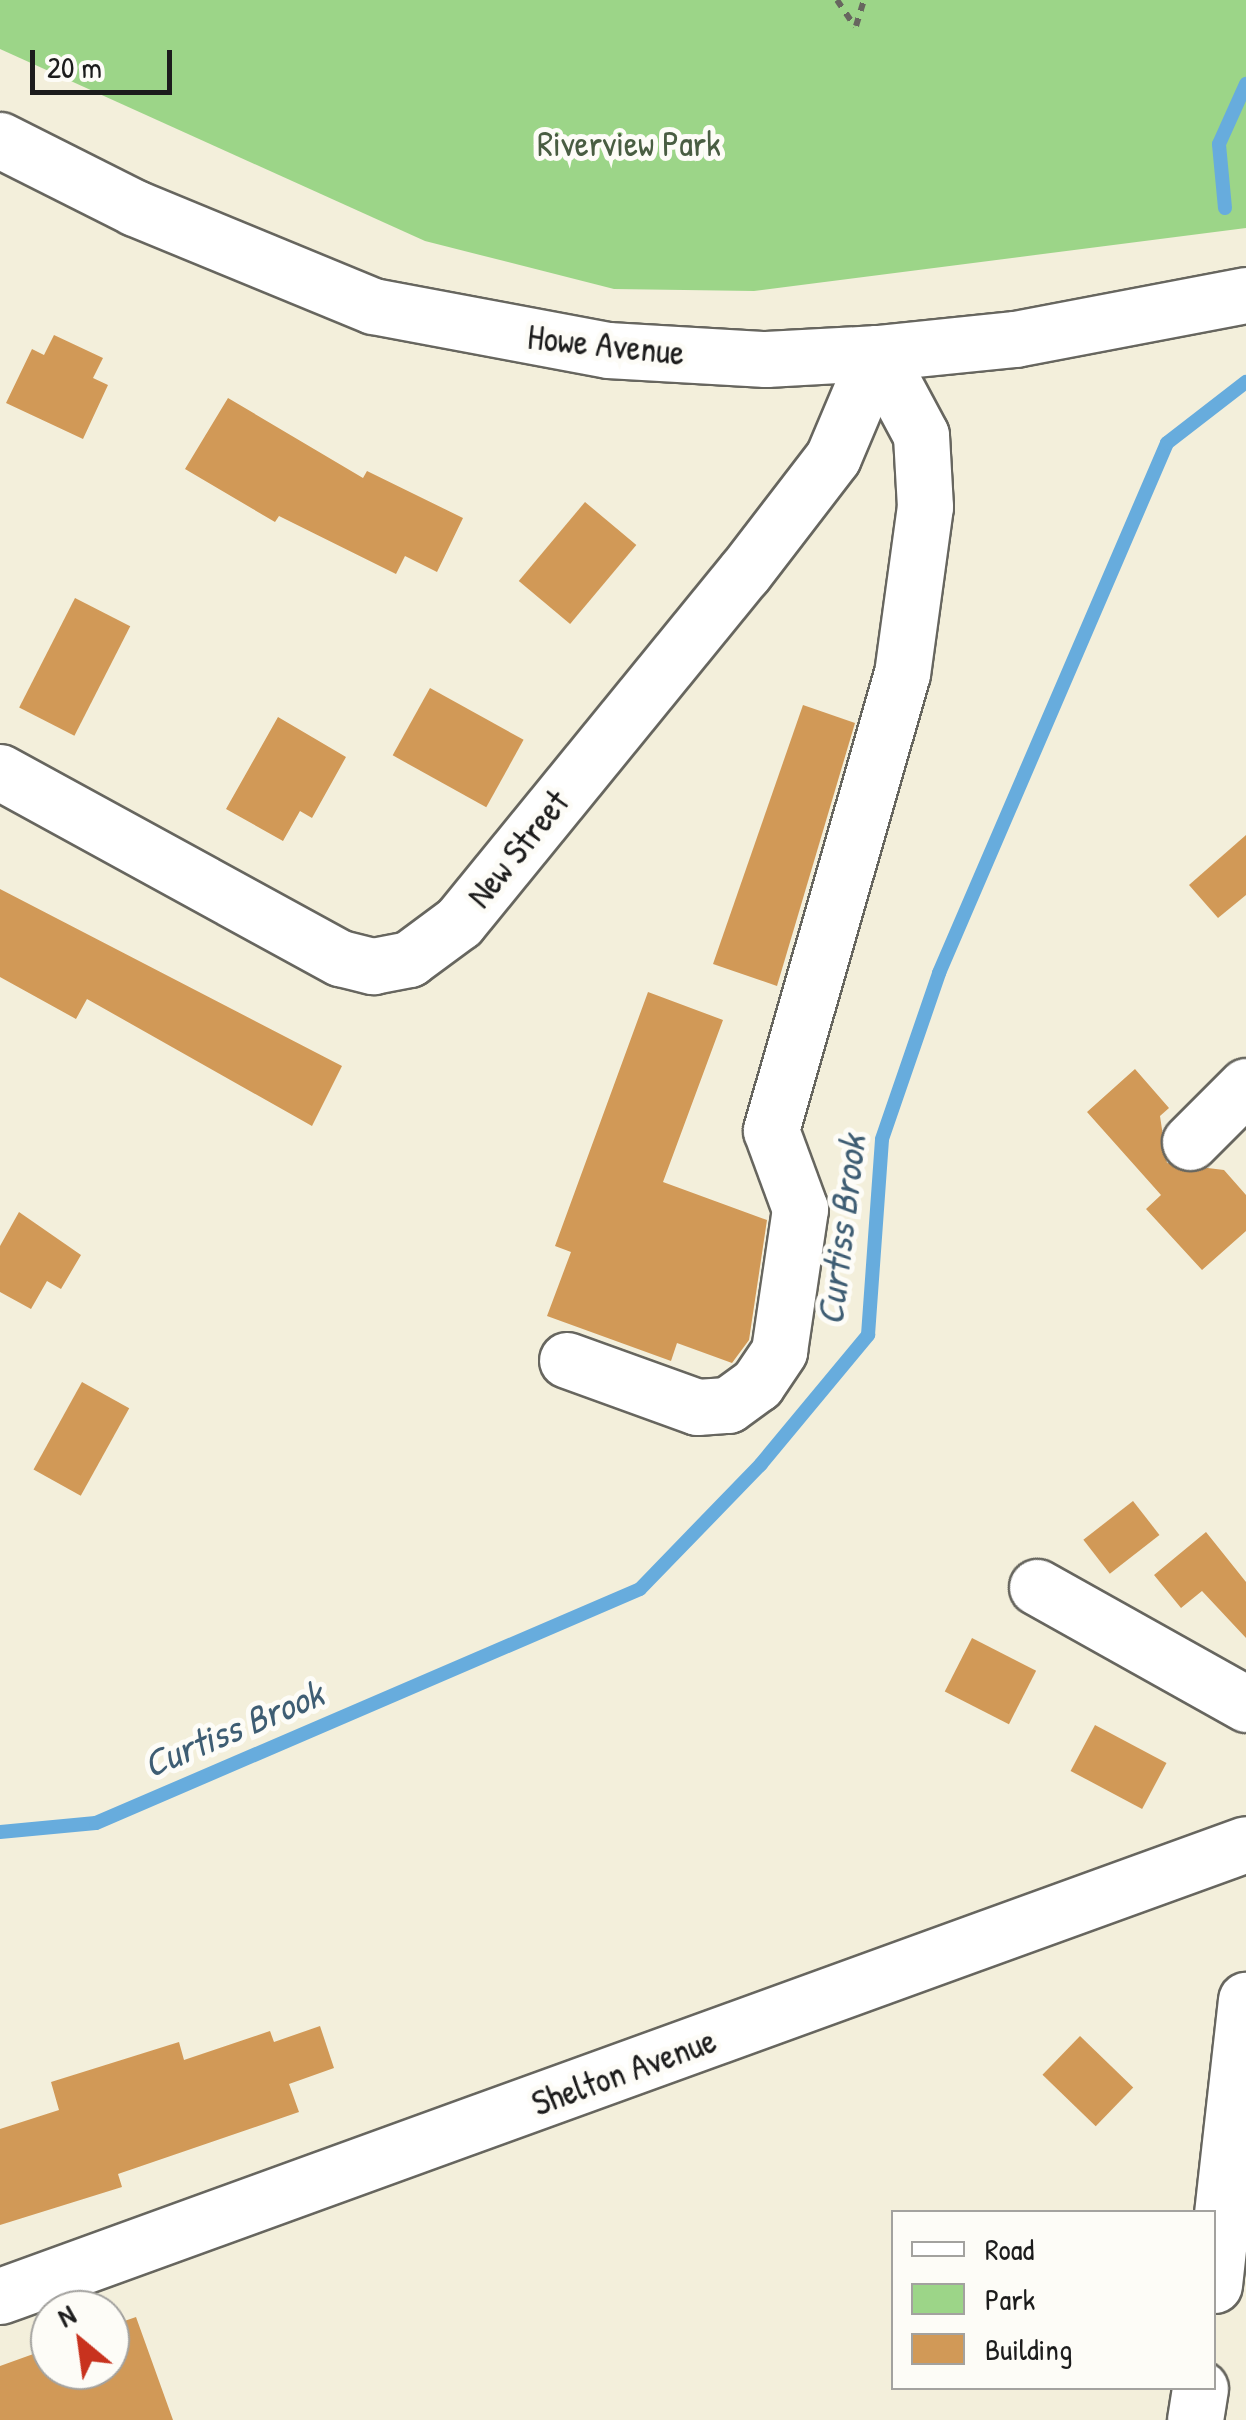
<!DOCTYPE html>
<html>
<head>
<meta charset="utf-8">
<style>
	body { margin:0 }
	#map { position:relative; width:1246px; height:2420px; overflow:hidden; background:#f3efdb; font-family:"Patrick Hand",sans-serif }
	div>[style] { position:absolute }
	.green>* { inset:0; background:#9cd588 }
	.stream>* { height:14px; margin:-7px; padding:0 7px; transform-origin:7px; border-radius:7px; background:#67acdd }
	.building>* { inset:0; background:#d19957; transform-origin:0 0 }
	.path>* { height:6px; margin-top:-3px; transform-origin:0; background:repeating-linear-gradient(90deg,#67665f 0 8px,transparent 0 16px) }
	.roads { filter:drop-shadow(2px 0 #67665f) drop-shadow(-2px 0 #67665f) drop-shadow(0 2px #67665f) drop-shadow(0 -2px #67665f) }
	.minor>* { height:55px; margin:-27.5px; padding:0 27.5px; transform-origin:27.5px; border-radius:27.5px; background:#fff }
	.major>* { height:55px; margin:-27.5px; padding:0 27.5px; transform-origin:27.5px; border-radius:27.5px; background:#fff }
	span { translate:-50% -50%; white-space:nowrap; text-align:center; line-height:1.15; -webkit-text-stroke:10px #fdfcf7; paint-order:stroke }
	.park-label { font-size:35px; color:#495d42 }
	.street-label { font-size:35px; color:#1c1c1c }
	.water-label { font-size:38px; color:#3e5d73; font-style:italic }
	.legend { position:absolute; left:891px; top:2210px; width:325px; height:180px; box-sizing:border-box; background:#fdfcf7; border:2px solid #a3a29f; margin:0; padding:12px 18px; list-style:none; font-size:30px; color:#1c1c1c }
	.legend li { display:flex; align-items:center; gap:20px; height:50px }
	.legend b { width:50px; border:2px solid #a3a29f }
	.north { position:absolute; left:30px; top:2290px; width:100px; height:100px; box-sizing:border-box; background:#fdfcf7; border:2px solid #a3a29f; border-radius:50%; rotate:331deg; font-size:28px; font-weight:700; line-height:40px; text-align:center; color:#1c1c1c }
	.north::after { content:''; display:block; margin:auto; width:35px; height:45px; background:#c8321e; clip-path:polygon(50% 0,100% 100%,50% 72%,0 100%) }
	.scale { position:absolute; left:30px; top:50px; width:142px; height:45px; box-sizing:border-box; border:5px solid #1c1c1c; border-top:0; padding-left:12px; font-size:30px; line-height:35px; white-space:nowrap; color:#1c1c1c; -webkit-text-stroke:8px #fdfcf7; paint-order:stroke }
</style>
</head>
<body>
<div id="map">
	<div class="green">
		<i style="clip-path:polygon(0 0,1246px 0,1246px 228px,754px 291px,614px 289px,425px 241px,0 49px)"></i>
	</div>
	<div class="stream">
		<i style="left:1225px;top:208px;width:64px;rotate:-95.4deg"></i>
		<i style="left:1219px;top:144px;width:66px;rotate:-65.8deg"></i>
		<i style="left:0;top:1832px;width:96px;rotate:-5.4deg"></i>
		<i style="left:96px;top:1823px;width:592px;rotate:-23.27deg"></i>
		<i style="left:640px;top:1589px;width:174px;rotate:-45.9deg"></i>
		<i style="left:761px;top:1464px;width:168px;rotate:-50.3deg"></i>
		<i style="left:868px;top:1335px;width:196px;rotate:-85.9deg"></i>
		<i style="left:882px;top:1139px;width:176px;rotate:-71deg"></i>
		<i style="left:939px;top:973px;width:577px;rotate:-66.72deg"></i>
		<i style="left:1167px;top:443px;width:100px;rotate:-37.7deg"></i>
	</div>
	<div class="building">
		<i style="clip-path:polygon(54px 335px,103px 358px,93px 378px,108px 385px,83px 439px,6px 403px,32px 349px,44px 355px)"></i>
		<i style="clip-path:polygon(228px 398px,363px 478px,367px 471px,463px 518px,437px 572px,405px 556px,396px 574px,279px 516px,275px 522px,185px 469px)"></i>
		<i style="left:585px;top:502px;width:67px;height:103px;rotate:40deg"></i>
		<i style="left:75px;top:598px;width:62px;height:123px;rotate:27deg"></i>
		<i style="left:430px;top:688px;width:107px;height:77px;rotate:29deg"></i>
		<i style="clip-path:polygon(803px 705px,855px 723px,777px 986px,713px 964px)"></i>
		<i style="clip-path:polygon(278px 717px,346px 757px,312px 818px,300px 811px,283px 841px,226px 809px)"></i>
		<i style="clip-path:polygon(1246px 835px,1246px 895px,1218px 918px,1189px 885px)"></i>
		<i style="clip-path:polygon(0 889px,342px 1066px,312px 1126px,87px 999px,76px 1019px,0 977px)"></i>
		<i style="clip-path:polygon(648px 992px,723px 1020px,663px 1182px,767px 1220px,749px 1340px,732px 1363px,677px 1343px,671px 1361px,547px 1316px,571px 1252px,555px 1246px)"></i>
		<i style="clip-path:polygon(1135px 1069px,1169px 1108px,1160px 1116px,1167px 1163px,1224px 1170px,1246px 1195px,1246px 1231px,1202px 1270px,1146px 1209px,1161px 1195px,1087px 1112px)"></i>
		<i style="clip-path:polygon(19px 1212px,81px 1255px,61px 1289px,47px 1281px,31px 1309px,0 1292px,0 1246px)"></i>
		<i style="left:82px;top:1382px;width:54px;height:100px;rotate:29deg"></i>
		<i style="left:1133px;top:1501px;width:43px;height:63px;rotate:52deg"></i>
		<i style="clip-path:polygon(1206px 1532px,1246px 1582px,1246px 1638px,1202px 1591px,1181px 1608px,1154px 1575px)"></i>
		<i style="left:972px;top:1638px;width:72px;height:60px;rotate:27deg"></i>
		<i style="left:1095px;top:1725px;width:81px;height:52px;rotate:28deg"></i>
		<i style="clip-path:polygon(320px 2026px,334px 2068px,289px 2084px,299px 2112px,118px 2174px,122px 2187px,0 2225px,0 2129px,59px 2110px,51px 2082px,179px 2042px,184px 2060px,270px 2031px,274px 2042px)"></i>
		<i style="left:1080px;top:2036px;width:74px;height:54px;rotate:44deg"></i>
		<i style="clip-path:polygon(136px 2317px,173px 2420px,0 2420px,0 2366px,50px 2348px,50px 2370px,110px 2370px,110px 2326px)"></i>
	</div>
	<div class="path">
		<i style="left:837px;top:0;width:32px;rotate:56deg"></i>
		<i style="left:856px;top:26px;width:27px;rotate:-73deg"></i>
	</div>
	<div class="roads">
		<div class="minor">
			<i style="left:0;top:772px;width:388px;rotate:28.7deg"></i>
			<i style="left:340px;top:958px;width:34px;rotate:14deg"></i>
			<i style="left:373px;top:966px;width:37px;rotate:-11deg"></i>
			<i style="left:409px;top:959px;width:62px;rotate:-36.5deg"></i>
			<i style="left:459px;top:922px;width:451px;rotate:-50.8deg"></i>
			<i style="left:744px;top:573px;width:146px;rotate:-52.5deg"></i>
			<i style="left:833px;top:457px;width:113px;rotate:-67.1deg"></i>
			<i style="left:1190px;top:1142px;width:79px;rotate:-45deg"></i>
			<i style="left:567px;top:1360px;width:138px;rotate:19.9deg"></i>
			<i style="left:697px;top:1407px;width:31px;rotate:-4deg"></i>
			<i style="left:728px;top:1405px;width:36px;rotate:-36deg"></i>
			<i style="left:757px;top:1384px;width:40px;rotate:-56deg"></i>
			<i style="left:779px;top:1351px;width:144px;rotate:-81.6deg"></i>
			<i style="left:800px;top:1209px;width:84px;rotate:-110.2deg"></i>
			<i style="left:771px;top:1130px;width:474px;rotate:-74deg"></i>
			<i style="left:902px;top:674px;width:169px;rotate:-82.2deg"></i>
			<i style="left:925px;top:507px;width:72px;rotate:-93.2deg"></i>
			<i style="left:921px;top:435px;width:93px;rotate:-118.2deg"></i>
			<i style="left:1037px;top:1587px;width:240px;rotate:29.2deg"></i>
			<i style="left:1214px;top:2285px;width:287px;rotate:-83.6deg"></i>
			<i style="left:1195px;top:2420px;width:32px;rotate:-81deg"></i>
		</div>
		<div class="major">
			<i style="left:0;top:140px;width:151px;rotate:26.7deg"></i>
			<i style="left:135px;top:208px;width:257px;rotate:22.4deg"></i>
			<i style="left:373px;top:306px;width:239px;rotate:10.6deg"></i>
			<i style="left:608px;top:350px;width:158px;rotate:3.3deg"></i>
			<i style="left:766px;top:359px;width:111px;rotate:-3.1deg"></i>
			<i style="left:877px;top:353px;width:139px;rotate:-5.8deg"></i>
			<i style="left:1015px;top:339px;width:235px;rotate:-10.8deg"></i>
			<i style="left:0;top:2296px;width:1325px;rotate:-19.94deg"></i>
		</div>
	</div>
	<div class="park-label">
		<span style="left:629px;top:144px">Riverview Park</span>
	</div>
	<div class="street-label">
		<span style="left:606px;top:345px;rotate:6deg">Howe Avenue</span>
		<span style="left:518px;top:849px;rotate:-51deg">New Street</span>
		<span style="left:624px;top:2072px;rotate:-20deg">Shelton Avenue</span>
	</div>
	<div class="water-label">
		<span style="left:841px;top:1230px;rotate:-83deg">Curtiss Brook</span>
		<span style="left:233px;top:1729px;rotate:-23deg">Curtiss Brook</span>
	</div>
	<ul class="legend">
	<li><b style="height:12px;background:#fff"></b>Road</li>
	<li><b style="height:28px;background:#9cd588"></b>Park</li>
	<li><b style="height:28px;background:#d19957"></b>Building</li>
	</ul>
	<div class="north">N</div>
	<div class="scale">20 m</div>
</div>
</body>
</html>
